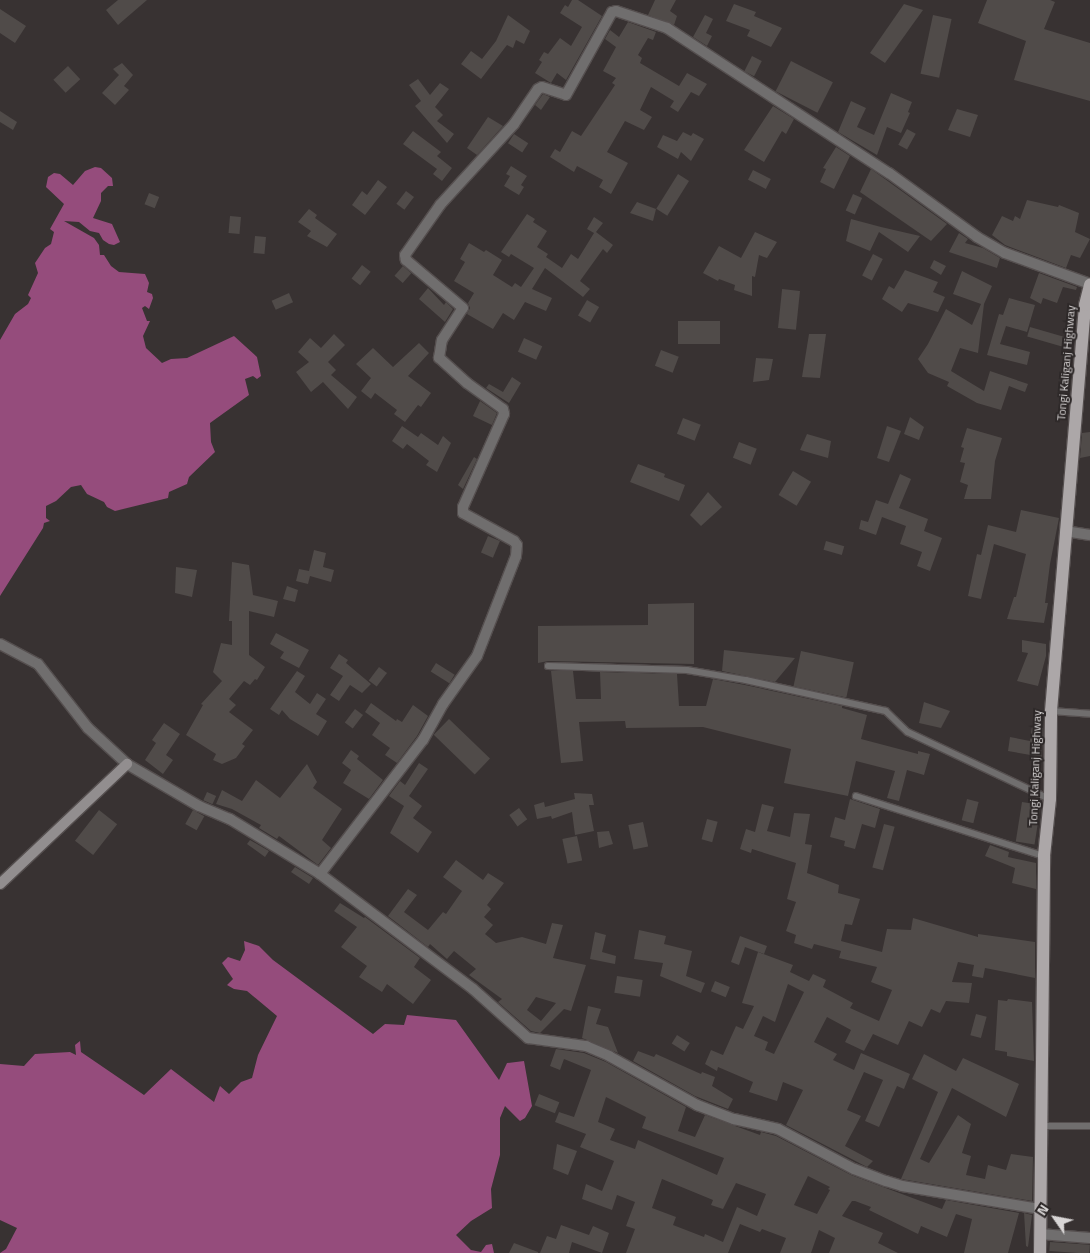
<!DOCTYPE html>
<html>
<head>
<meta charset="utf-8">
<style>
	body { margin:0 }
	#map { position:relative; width:1090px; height:1253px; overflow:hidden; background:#383232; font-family:"Titillium Web",sans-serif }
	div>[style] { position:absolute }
	.water>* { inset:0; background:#954c7c }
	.building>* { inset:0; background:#504b49; transform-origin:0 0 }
	.roads { filter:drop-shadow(1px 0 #554f4f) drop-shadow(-1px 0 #554f4f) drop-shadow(0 1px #554f4f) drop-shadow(0 -1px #554f4f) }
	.lane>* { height:5.5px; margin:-2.75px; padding:0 2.75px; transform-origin:2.75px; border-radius:2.75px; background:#706e6e }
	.street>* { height:10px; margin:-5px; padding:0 5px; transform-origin:5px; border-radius:5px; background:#706e6e }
	.secondary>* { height:10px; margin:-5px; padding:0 5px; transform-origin:5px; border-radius:5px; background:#928e8f }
	.primary>* { height:12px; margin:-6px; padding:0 6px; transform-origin:6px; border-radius:6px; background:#aca7a8 }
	span { translate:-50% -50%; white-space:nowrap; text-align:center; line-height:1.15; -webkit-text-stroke:4px #2d2828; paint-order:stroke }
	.street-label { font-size:12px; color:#d8d5d5 }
	.north { position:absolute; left:1030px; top:1193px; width:50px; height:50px; -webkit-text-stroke:4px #2d2828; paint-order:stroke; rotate:303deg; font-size:14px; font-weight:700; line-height:20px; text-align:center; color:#d8d5d5 }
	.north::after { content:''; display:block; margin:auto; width:18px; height:22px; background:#d8d5d5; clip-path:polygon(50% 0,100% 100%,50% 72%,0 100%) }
</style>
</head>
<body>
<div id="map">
	<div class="water">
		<i style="clip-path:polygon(95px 167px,101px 168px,112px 178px,113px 186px,108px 186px,101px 193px,101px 201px,93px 218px,112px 224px,120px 242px,114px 245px,109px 244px,103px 240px,99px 233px,90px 231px,79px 222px,64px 221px,94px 238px,99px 245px,100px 255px,104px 255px,111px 266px,119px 272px,145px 274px,149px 283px,147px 292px,152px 294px,153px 298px,149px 309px,145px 306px,142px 308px,147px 321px,150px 321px,143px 336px,146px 348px,162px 363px,171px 359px,187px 358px,234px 336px,257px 357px,261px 376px,257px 379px,253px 376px,245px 379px,249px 395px,210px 423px,211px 442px,215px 452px,189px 477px,187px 484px,169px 492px,168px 498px,115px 511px,107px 507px,104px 502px,87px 494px,81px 485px,71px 487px,56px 501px,46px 506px,46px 518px,50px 521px,44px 523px,43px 528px,0 596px,0 340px,15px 314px,28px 304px,31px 298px,28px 295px,38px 273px,35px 263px,45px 248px,51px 244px,54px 232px,50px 229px,64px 204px,46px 187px,48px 177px,54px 173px,60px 174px,73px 185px,85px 171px)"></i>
		<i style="clip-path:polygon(244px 941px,259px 946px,273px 960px,373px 1034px,385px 1024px,404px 1025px,407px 1015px,456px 1020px,499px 1080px,507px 1063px,524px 1061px,532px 1106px,525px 1118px,520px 1121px,505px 1106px,500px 1118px,500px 1155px,491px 1189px,492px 1208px,471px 1221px,456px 1235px,471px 1250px,481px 1252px,486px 1245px,492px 1244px,494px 1253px,0 1253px,6px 1249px,17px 1228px,0 1220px,0 1064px,24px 1066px,35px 1054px,70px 1052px,76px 1055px,75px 1045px,80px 1041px,81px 1052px,144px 1095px,171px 1069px,214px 1102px,220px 1086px,229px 1094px,241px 1082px,252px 1078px,258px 1055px,277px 1016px,247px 991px,234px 989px,227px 985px,233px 979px,222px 963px,228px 957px,240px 961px,245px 950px)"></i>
	</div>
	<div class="building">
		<i style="clip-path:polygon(118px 0,147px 0,118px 25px,106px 10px)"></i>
		<i style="clip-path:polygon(572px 0,578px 0,602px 16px,566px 80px,557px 73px,551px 83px,535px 73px,542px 62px,539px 60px,544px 52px,548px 54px,560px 38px,571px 46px,582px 27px,560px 13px,565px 5px,568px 7px)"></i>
		<i style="clip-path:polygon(655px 0,676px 0,670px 11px,677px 16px,674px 25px,648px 15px)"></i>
		<i style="clip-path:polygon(987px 0,1050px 0,1055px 2px,1044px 29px,1090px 43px,1090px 101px,1014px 80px,1026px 41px,978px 23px)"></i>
		<i style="clip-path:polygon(734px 4px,756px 12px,754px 16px,782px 28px,771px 47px,747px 36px,750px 30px,726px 21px)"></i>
		<i style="clip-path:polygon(904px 4px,923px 10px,885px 63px,870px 53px)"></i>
		<i style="clip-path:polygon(0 9px,26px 26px,15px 43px,0 33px)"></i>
		<i style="clip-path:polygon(508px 15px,530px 31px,524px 44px,516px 40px,513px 48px,507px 45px,481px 79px,461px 64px,471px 51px,482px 59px,496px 41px)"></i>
		<i style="clip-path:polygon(705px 15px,713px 19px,706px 33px,712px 36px,707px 46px,693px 37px)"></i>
		<i style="left:933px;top:15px;width:19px;height:60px;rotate:12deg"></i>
		<i style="clip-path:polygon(628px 22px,656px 32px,653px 40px,648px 38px,638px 55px,642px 58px,640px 63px,679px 86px,687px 73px,707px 84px,699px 96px,691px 92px,678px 112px,670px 107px,674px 101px,651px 87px,640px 110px,652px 117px,644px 130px,625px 121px,607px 152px,628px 163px,611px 194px,599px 187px,603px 180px,577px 166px,574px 172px,550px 157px,555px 149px,560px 152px,572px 131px,581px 136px,615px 85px,612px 83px,616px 78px,603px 71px,616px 47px,605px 39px,610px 30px,619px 37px)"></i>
		<i style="left:752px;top:56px;width:11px;height:17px;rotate:27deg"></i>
		<i style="left:791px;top:61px;width:47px;height:34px;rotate:27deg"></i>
		<i style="clip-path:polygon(122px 63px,133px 75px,124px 86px,129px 90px,115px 105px,102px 93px,119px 75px,113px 69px)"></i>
		<i style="left:68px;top:66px;width:18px;height:20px;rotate:47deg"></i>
		<i style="clip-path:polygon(418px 79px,430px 95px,440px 83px,449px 89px,435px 107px,443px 115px,437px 121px,454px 134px,447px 143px,415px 106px,421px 101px,409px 85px)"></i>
		<i style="clip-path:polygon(891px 93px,912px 102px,908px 112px,910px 113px,901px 133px,887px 127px,877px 155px,838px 132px,851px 101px,866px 108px,857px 127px,874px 135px)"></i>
		<i style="clip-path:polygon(543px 94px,550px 97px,541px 110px,535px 105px)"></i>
		<i style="clip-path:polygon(773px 106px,794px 119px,786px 134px,782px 131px,764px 162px,744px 150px)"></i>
		<i style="clip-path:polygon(957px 109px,978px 115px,970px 137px,948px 130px)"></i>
		<i style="clip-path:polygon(0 111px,17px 122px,13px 130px,0 122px)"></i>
		<i style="clip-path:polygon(488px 117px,503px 126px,477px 155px,467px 148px)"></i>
		<i style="left:907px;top:129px;width:10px;height:18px;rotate:29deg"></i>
		<i style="clip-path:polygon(413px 131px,441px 152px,437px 156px,452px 168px,442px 181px,433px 174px,437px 169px,403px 144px)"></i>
		<i style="clip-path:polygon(683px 132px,691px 136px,693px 133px,704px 139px,691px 161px,681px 152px,678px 159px,657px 147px,663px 135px,677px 141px)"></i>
		<i style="left:514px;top:134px;width:17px;height:11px;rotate:33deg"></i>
		<i style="clip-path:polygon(836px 147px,850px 156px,834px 189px,820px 182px,826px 169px,823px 168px)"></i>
		<i style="clip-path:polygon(511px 166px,527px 176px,521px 185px,524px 187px,519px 195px,504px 186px,510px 176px,506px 174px)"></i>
		<i style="clip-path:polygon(871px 169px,885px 179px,947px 224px,931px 241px,860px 192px)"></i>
		<i style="left:753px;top:170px;width:20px;height:11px;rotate:27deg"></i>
		<i style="left:678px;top:174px;width:13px;height:41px;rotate:32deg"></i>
		<i style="clip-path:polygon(378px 180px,387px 187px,365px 215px,352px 205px,362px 191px,367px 195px)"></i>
		<i style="left:406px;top:191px;width:10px;height:16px;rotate:37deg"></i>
		<i style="left:149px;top:193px;width:11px;height:12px;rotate:22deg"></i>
		<i style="left:853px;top:194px;width:10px;height:18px;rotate:24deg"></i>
		<i style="clip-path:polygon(1027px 200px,1058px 207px,1059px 205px,1079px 213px,1075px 232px,1090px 239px,1080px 258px,1071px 255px,1066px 268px,1005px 245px,992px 235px,1002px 216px,1013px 221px,1015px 216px,1020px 219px)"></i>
		<i style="clip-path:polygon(637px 202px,656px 209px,653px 221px,630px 213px)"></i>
		<i style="clip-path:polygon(309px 209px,317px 215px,315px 218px,337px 234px,327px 247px,307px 236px,311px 231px,298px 222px)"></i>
		<i style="clip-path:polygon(527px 214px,535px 219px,533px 222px,547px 231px,537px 247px,548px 254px,546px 257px,562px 268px,571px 254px,578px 259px,594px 233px,587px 229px,594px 217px,603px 223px,596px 232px,613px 245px,607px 253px,603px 249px,580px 281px,590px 289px,583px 297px,545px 268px,532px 289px,552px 298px,546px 311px,525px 302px,514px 320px,503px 313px,493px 329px,467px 314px,470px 308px,468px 303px,474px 293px,454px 281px,465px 262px,460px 259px,469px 243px,484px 252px,486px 250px,502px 260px,493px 275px,512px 287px,515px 283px,521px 287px,534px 268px,511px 254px,509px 257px,501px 252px)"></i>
		<i style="left:230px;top:216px;width:11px;height:17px;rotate:5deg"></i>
		<i style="clip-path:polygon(851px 219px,881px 227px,920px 236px,908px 252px,879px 232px,870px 251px,846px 241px)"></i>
		<i style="clip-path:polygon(755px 232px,777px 242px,767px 258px,759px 255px,755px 277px,752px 276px,752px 296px,734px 290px,735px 285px,719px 279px,718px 281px,703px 273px,719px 246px,741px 258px)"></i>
		<i style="clip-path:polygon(959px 233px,968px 239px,965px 243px,983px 248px,1000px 258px,997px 268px,949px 252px)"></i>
		<i style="left:255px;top:236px;width:11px;height:17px;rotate:5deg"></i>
		<i style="left:873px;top:254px;width:11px;height:24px;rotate:27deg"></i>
		<i style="clip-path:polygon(934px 260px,946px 266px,941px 275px,930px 268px)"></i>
		<i style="left:362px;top:265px;width:11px;height:17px;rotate:38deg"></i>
		<i style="left:403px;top:266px;width:11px;height:13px;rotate:41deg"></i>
		<i style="clip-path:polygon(905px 270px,938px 282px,933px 292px,945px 297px,938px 312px,908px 303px,902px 312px,882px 299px,889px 286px,894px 289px)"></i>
		<i style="clip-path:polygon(962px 271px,992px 286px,984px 304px,978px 353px,960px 348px,951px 371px,984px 391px,990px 371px,1028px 384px,1025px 392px,1009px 386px,1001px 410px,977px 403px,947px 386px,949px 382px,928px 373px,918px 359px,928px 344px,946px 309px,972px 325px,981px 304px,953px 294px)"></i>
		<i style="clip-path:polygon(1039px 273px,1077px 287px,1076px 290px,1063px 287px,1057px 303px,1043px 298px,1041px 304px,1030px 298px)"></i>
		<i style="clip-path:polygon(428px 288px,444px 305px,446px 302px,453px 309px,445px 322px,419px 299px)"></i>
		<i style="left:800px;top:291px;width:39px;height:18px;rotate:96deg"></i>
		<i style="left:289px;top:293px;width:10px;height:19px;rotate:66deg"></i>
		<i style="clip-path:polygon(1009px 298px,1035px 305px,1027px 332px,1006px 326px,1000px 344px,1030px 352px,1027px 365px,987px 355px,999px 314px,1003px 315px)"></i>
		<i style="left:587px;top:300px;width:14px;height:18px;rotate:30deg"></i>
		<i style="left:678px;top:321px;width:42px;height:23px"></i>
		<i style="left:1030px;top:327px;width:36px;height:10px;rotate:16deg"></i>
		<i style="clip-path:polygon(334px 334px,345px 345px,328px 362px,336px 370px,331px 375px,357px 397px,348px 409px,323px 382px,311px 392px,296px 372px,309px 362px,298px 352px,310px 338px,321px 348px)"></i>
		<i style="clip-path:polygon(809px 334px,826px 334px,820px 378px,802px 377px)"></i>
		<i style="left:524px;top:338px;width:20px;height:15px;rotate:24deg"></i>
		<i style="clip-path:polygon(419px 343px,429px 353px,408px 376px,431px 393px,421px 407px,418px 405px,405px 422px,394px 414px,397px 410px,375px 393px,371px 399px,361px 391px,371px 378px,356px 364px,373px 348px,393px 367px)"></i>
		<i style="left:661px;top:350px;width:19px;height:17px;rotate:21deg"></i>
		<i style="clip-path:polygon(756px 358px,773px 359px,769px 380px,753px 382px)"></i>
		<i style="clip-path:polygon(512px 377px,521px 383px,509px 403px,486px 388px,489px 384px,503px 392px)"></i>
		<i style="clip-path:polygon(480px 401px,497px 413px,492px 425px,473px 416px)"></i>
		<i style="clip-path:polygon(910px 417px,924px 427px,919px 440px,904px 434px)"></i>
		<i style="left:683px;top:418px;width:19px;height:17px;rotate:21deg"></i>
		<i style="clip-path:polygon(402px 426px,418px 437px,421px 433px,438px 445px,443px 436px,451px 443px,437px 472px,426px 465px,429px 461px,407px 444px,403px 449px,392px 441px)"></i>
		<i style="clip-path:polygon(887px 426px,901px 431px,889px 462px,877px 458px)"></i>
		<i style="clip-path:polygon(967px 428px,1002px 438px,995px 461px,991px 499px,964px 499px,968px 485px,960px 482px,965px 463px,960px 462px,964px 448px,961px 447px)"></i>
		<i style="clip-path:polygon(1090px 432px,1090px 456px,1080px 458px,1082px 433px)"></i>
		<i style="clip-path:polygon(807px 434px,831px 441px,828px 458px,800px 450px)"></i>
		<i style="left:739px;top:442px;width:19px;height:17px;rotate:21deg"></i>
		<i style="clip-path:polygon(474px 457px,477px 459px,463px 489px,458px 485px)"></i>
		<i style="clip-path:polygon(638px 464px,665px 474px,664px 477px,685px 485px,679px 501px,630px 482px)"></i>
		<i style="left:793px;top:471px;width:21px;height:28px;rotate:31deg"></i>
		<i style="clip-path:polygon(900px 474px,911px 479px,899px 508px,928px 519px,924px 531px,942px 538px,930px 571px,917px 566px,922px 552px,900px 544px,906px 526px,882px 517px,876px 535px,859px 529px,861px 520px,868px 522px,876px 500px,888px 504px)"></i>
		<i style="clip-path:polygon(708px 492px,722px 507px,701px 526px,690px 515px)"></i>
		<i style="clip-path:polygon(1021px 510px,1059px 518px,1050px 564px,1045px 603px,1048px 603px,1044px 623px,1007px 619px,1014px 597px,1016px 597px,1026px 554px,994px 544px,981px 599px,968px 596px,977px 554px,981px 555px,988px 525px,1016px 532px)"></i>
		<i style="left:488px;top:536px;width:13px;height:18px;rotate:23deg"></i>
		<i style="left:826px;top:541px;width:19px;height:9px;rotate:16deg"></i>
		<i style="clip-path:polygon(314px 550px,326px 553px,323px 567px,334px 570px,331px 582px,310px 576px,308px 584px,296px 581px,299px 569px,309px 571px)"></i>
		<i style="clip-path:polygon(232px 562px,249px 565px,253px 595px,278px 601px,274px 617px,249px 611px,249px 655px,265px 667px,257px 680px,255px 679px,250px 685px,244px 681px,229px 699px,236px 705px,229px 712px,253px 730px,242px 744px,245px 746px,236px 758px,222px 764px,213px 760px,216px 754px,186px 735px,203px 705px,201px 704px,222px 681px,213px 672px,221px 643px,232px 645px,232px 621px,229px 621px)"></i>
		<i style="clip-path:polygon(176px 567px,197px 570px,192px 597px,175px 593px)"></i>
		<i style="clip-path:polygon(287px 586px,298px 590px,295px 602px,283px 599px)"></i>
		<i style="clip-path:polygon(694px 603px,694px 664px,548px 661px,538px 663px,538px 626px,648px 625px,648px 604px)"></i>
		<i style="clip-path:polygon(276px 633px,309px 650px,299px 668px,280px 658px,284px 652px,270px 644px)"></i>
		<i style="clip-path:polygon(1022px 640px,1046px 644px,1046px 656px,1038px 686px,1017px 681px,1028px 653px,1022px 652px)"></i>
		<i style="clip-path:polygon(724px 650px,795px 658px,775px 682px,722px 671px)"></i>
		<i style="left:801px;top:651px;width:54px;height:36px;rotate:12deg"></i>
		<i style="clip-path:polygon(339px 654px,348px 660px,346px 663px,371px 684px,362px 693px,350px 685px,339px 701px,330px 695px,343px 676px,330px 668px)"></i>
		<i style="left:436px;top:663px;width:22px;height:10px;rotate:32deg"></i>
		<i style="left:379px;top:667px;width:10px;height:17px;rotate:37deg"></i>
		<i style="clip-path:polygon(297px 671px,305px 676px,295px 692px,310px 704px,317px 693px,326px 699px,316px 714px,327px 721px,318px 736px,290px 719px,282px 710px,279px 715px,270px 709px)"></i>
		<i style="clip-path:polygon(551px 671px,573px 671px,576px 699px,601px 699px,600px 672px,677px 674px,679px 706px,706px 706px,713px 679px,745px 685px,842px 706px,842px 708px,867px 715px,861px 739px,918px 754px,918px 751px,930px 754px,924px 775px,907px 770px,899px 801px,887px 798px,895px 771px,856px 761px,848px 796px,784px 783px,791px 749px,703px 727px,626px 728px,625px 721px,579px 722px,583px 761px,561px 763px)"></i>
		<i style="clip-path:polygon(924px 702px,950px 711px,941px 728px,919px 723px)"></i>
		<i style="clip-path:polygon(371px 703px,396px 721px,397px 719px,402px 722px,413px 705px,428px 716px,417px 736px,397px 763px,385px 755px,390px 748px,372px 735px,380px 723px,365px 712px)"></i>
		<i style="left:355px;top:709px;width:10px;height:17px;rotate:37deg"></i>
		<i style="left:449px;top:719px;width:57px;height:22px;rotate:44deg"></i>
		<i style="clip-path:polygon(164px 723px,180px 734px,166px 755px,173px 760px,163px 774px,145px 760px,156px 743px,152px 740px)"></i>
		<i style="clip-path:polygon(1032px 726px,1043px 728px,1042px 757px,1008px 751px,1010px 737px,1030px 741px)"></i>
		<i style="clip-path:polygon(351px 750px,359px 756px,357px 759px,383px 780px,369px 799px,343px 783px,351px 770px,342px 763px)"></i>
		<i style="clip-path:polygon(419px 763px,428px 769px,409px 796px,422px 806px,413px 818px,432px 832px,418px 853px,390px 833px,404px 806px,389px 796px,400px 781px,405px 785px)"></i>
		<i style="clip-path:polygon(307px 764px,317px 782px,313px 788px,342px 809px,322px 840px,331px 848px,318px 865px,279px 836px,277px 839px,259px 828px,261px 825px,232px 809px,216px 804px,222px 790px,242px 801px,256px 780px,280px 798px)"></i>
		<i style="left:207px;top:792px;width:10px;height:9px;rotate:24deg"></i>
		<i style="clip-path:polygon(574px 793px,592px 794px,594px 805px,589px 805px,594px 831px,575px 835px,572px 812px,552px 819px,551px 816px,537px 819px,534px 805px,544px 802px,545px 807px,575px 799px)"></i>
		<i style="clip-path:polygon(850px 799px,880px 809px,875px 828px,862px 824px,855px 849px,844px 846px,845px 841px,830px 837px,835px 817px,845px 820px)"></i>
		<i style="left:967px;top:799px;width:12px;height:22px;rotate:14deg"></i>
		<i style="left:1022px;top:802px;width:19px;height:40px;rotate:9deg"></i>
		<i style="clip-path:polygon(evenodd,762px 804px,774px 807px,767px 831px,790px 837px,794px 813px,810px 814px,805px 844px,812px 845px,807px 873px,839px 885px,838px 893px,860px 899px,852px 925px,845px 924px,841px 941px,882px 952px,887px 929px,911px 930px,913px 918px,978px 937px,978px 934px,1035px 942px,1035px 978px,985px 968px,983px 978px,972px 976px,974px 965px,958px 962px,952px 982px,972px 983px,969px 1003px,946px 1001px,940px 1013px,931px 1009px,922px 1027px,909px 1021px,898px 1045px,873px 1034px,864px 1051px,845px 1042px,851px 1030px,827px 1017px,814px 1042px,837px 1054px,833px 1060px,854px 1070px,861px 1053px,910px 1074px,904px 1089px,897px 1086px,879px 1127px,865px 1121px,883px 1080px,864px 1072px,847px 1110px,861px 1116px,845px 1146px,873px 1161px,867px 1167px,786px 1125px,803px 1090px,783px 1082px,777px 1101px,749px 1092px,753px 1082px,718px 1067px,717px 1071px,705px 1064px,711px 1050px,723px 1055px,736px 1026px,743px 1029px,754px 1006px,742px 1003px,758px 952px,793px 965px,790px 972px,809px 981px,813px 974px,826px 980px,823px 987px,853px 1003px,850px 1008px,879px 1021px,892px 990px,871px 982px,877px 967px,839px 958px,841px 951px,814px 944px,812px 949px,794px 943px,796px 935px,786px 931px,796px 902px,787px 899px,796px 863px,752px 849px,751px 853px,740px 849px,746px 829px,755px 832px,762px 804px,788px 984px,804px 992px,774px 1054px,765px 1050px,768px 1042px,754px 1036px,763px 1016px,775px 1022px,788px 984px)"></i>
		<i style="left:519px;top:808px;width:14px;height:12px;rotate:54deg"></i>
		<i style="left:99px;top:810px;width:23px;height:39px;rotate:38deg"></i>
		<i style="left:193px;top:810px;width:13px;height:16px;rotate:29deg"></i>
		<i style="left:707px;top:819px;width:11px;height:21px;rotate:15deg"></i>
		<i style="left:643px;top:822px;width:25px;height:15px;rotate:78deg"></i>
		<i style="left:884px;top:824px;width:11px;height:45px;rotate:15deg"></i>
		<i style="clip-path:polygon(609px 831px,613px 844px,599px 848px,597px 832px)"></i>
		<i style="left:577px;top:836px;width:25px;height:15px;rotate:78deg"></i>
		<i style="clip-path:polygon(250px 840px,269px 851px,265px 857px,247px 844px)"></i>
		<i style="clip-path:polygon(990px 845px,1009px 852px,1008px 857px,1036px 863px,1036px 889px,1012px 883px,1015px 868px,985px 856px)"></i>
		<i style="clip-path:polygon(evenodd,456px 860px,483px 880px,488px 873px,504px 883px,487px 905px,491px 909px,484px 917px,493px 925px,485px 934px,496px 943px,522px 937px,546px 944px,552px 923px,563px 925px,553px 958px,586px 965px,571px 1011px,564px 1009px,540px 1033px,531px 1031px,498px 1002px,502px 999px,469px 975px,476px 969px,454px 951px,447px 959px,430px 944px,428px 947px,388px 916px,408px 889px,417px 895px,404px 912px,428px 930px,443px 912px,446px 914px,462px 891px,443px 877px,456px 860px,536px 997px,556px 1003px,541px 1021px,527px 1010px,536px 997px)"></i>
		<i style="clip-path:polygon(295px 867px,313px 878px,309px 884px,291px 872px)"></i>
		<i style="clip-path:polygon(340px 903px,364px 918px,365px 917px,420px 958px,414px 967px,431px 980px,413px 1004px,387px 984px,382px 992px,359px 977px,367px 966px,341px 947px,357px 927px,334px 911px)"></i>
		<i style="clip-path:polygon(639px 930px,666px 936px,664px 944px,692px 951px,686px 976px,705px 983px,701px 993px,660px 976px,663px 963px,634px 959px)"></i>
		<i style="clip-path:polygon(595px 932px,606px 935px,602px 952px,616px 956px,615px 964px,590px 959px)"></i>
		<i style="clip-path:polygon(740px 936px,767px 946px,764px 954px,745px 947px,739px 965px,731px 962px)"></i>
		<i style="left:617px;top:976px;width:26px;height:17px;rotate:9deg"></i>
		<i style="left:715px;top:981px;width:16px;height:11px;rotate:22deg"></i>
		<i style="clip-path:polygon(1008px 999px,1032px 1002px,1034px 1061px,1007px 1056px,1007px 1052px,995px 1050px,998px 1000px,1007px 1001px)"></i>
		<i style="clip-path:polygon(588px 1006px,601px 1009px,596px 1024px,608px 1027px,618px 1053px,582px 1038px)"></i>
		<i style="left:976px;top:1014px;width:11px;height:22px;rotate:15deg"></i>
		<i style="left:677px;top:1035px;width:15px;height:10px;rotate:32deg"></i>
		<i style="clip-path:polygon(evenodd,556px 1049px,584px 1053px,606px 1062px,686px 1107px,678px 1131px,695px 1137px,705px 1115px,760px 1135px,761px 1132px,776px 1136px,851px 1175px,942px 1209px,946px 1200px,1019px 1213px,1008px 1253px,964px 1253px,972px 1219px,956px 1214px,947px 1237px,921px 1226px,918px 1234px,869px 1210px,871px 1207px,855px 1201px,852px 1201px,842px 1216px,883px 1233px,878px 1243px,898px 1253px,829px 1253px,835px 1238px,819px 1230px,811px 1253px,780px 1253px,786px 1238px,762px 1229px,760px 1232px,740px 1224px,728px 1253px,626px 1253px,635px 1229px,626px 1226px,635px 1202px,617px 1195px,612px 1210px,582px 1199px,586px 1184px,602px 1191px,614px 1161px,580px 1147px,586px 1134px,555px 1122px,559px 1112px,574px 1117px,591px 1070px,564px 1059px,560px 1070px,550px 1066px,556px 1049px,606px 1097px,646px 1117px,642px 1128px,724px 1158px,717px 1175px,638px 1140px,635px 1149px,610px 1140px,615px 1129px,598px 1122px,606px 1097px,556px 1049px,808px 1176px,830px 1187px,828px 1189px,830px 1190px,817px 1214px,794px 1205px,808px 1176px,556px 1049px,662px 1179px,713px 1200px,711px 1205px,723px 1209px,736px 1183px,766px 1194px,757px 1216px,737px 1207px,723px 1242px,705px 1234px,704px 1237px,673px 1225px,676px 1217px,652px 1208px,662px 1179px)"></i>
		<i style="clip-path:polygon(638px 1051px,654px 1057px,656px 1054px,701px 1074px,702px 1072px,715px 1077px,712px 1086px,733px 1099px,728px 1109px,695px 1096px,633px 1061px)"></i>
		<i style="clip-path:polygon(924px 1054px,956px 1071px,963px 1058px,1019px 1084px,1006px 1117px,952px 1088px,920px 1159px,929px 1163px,958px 1115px,971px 1124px,962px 1153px,971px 1156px,966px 1175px,985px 1179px,988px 1165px,1006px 1170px,1011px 1154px,1033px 1157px,1032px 1201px,901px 1179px,938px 1092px,912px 1079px)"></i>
		<i style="left:539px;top:1094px;width:22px;height:12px;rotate:22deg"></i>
		<i style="clip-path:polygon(557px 1144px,577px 1151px,568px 1175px,553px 1169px)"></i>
		<i style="clip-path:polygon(1024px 1213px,1032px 1215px,1028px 1247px,1026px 1246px)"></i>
		<i style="clip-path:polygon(561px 1225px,589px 1235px,593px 1226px,609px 1233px,602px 1253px,572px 1242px,569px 1253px,540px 1253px,547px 1236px,556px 1239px)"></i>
		<i style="left:1050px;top:1242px;width:40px;height:9px;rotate:4deg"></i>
		<i style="clip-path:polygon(514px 1243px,538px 1252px,538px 1253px,509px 1253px)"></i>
	</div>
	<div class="roads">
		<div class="lane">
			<i style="left:548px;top:666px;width:139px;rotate:1.6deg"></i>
			<i style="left:687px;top:670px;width:60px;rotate:9.6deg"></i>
			<i style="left:746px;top:680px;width:143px;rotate:12.5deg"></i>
			<i style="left:886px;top:711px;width:30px;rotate:44deg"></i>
			<i style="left:908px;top:732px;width:157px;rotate:25.3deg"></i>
			<i style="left:1051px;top:711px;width:39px;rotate:4deg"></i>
			<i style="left:856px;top:796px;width:197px;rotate:17.7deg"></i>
			<i style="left:1041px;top:1126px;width:49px"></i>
		</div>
		<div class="street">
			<i style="left:1065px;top:531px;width:25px;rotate:9deg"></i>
			<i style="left:0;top:644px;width:43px;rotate:27.8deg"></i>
			<i style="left:38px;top:664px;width:81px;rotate:52deg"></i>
			<i style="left:88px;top:728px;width:53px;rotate:42.7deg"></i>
			<i style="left:127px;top:764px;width:83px;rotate:30.3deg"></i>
			<i style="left:199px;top:806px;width:34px;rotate:23deg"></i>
			<i style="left:230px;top:819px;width:105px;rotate:31.4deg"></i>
			<i style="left:320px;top:874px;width:191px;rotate:36.9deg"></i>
			<i style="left:473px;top:989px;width:74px;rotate:41.7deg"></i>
			<i style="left:528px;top:1038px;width:59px;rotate:7.9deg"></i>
			<i style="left:586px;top:1046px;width:25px;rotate:23deg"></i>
			<i style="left:609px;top:1056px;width:101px;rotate:29.1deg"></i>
			<i style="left:697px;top:1105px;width:40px;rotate:21deg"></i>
			<i style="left:734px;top:1119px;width:45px;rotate:12.8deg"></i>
			<i style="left:778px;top:1129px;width:86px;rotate:27.8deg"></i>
			<i style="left:854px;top:1169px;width:34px;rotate:21deg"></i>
			<i style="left:886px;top:1181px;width:17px;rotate:17deg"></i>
			<i style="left:902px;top:1186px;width:139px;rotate:9.5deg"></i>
			<i style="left:320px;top:874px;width:169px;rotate:-52.5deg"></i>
			<i style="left:423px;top:740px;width:41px;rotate:-60.9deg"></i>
			<i style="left:443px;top:704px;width:59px;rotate:-54.7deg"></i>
			<i style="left:477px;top:656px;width:107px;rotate:-68.7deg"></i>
			<i style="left:516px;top:556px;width:11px;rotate:-85deg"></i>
			<i style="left:517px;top:545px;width:5px;rotate:-127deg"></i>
			<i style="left:514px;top:541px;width:58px;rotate:-151.2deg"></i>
			<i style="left:463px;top:513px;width:6px;rotate:-90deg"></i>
			<i style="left:463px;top:507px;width:102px;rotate:-66.2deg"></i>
			<i style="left:504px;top:414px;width:5px;rotate:-101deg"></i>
			<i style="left:503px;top:409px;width:44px;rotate:-144.2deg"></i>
			<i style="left:467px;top:383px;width:38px;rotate:-138deg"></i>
			<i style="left:439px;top:358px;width:18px;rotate:-81deg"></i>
			<i style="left:442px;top:340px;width:38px;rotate:-57deg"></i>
			<i style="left:463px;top:308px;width:75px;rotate:-139.9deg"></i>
			<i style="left:406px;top:260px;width:5px;rotate:-101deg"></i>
			<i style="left:405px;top:255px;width:61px;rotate:-55deg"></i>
			<i style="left:440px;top:205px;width:110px;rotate:-47.6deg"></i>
			<i style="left:514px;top:124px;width:42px;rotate:-55.6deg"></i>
			<i style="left:538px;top:89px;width:4px;rotate:-27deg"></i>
			<i style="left:542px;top:87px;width:25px;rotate:18deg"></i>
			<i style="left:566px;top:95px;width:95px;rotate:-61deg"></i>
			<i style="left:612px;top:12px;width:4px;rotate:-14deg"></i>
			<i style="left:616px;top:11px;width:54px;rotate:18.4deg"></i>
			<i style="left:667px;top:28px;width:265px;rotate:33.2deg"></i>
			<i style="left:889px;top:173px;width:109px;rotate:36deg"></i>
			<i style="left:977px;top:237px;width:32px;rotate:30deg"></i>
			<i style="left:1005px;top:253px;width:90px;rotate:20deg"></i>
			<i style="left:1040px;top:1234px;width:50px;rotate:4.6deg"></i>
		</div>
		<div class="secondary">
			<i style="left:0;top:884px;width:175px;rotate:-43.4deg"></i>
		</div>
		<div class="primary">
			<i style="left:1040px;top:1253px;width:397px;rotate:-89.4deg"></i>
			<i style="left:1044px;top:856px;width:57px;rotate:-84deg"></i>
			<i style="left:1050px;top:799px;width:88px;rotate:-89.3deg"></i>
			<i style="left:1051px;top:711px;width:407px;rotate:-85.2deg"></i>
			<i style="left:1085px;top:305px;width:21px;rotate:-76deg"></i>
		</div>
	</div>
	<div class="street-label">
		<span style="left:1066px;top:363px;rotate:-85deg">Tongi Kaliganj Highway</span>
		<span style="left:1035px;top:768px;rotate:-88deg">Tongi Kaliganj Highway</span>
	</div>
	<div class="north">N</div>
</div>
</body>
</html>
